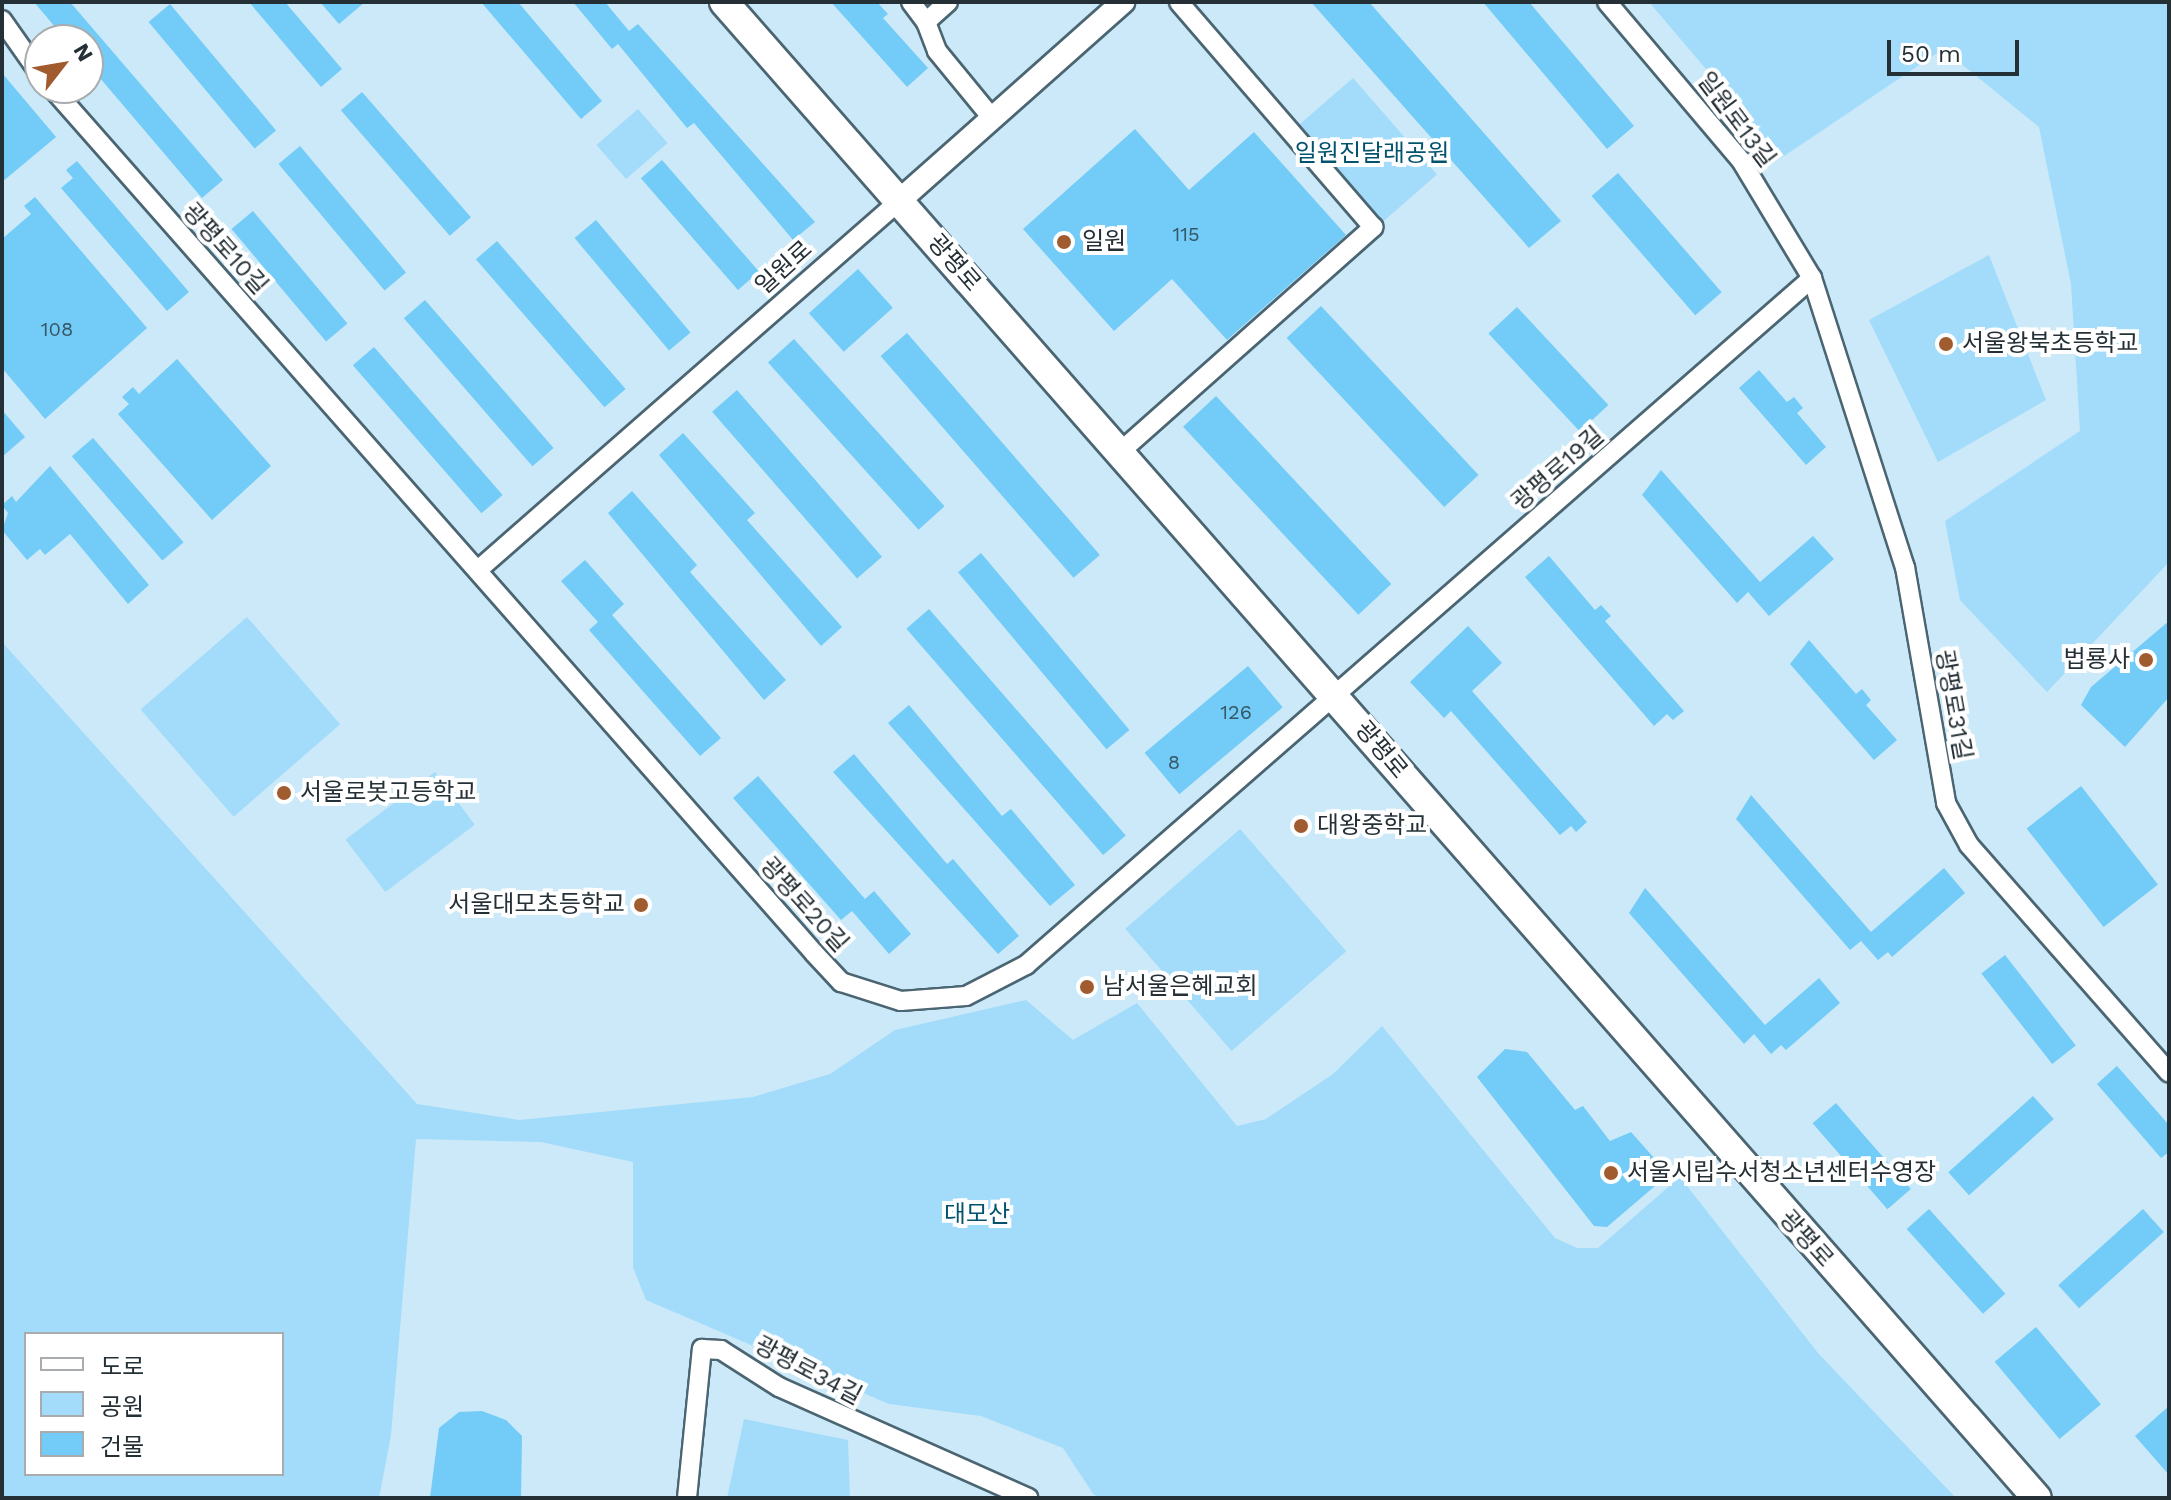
<!DOCTYPE html>
<html>
<head>
<meta charset="utf-8">
<style>
	body { margin:0 }
	#map { position:relative; width:2171px; height:1500px; overflow:hidden; background:#cbe9f8; font-family:"Work Sans","Noto Sans KR",sans-serif }
	div>[style] { position:absolute }
	.green>* { inset:0; background:#a2dcfa; transform-origin:0 0 }
	.building>* { inset:0; background:#72ccf7; transform-origin:0 0 }
	.roads { filter:drop-shadow(2px 0 #4b6572) drop-shadow(-2px 0 #4b6572) drop-shadow(0 2px #4b6572) drop-shadow(0 -2px #4b6572) }
	.minor>* { height:18px; margin:-9px; padding:0 9px; transform-origin:9px; border-radius:9px; background:#fff }
	.tertiary>* { height:22px; margin:-11px; padding:0 11px; transform-origin:11px; border-radius:11px; background:#fff }
	.primary>* { height:28px; margin:-14px; padding:0 14px; transform-origin:14px; border-radius:14px; background:#fff }
	.dots>* { width:22px; height:22px; translate:-50% -50%; box-sizing:border-box; border:4px solid #fff; border-radius:50% }
	span { translate:-50% -50%; white-space:nowrap; text-align:center; line-height:1.15; -webkit-text-stroke:8px #fff; paint-order:stroke }
	.number-label { font-size:20px; color:#385766 }
	.number-label span { -webkit-text-stroke-width:0 }
	.street-label { font-size:24px; color:#253036 }
	.park-label { font-size:24px; color:#03526e }
	.poi-label { font-size:24px; color:#253036 }
	.left { translate:0 -50%; text-align:left }
	.right { translate:-100% -50%; text-align:right }
	.frame { position:absolute; inset:0; border:4px solid #253036; pointer-events:none }
	.legend { position:absolute; left:24px; top:1332px; width:260px; height:144px; box-sizing:border-box; background:#fff; border:2px solid #a8acaf; margin:0; padding:10px 14px; list-style:none; font-size:24px; color:#253036 }
	.legend li { display:flex; align-items:center; gap:16px; height:40px }
	.legend b { width:40px; border:2px solid #a8acaf }
	.north { position:absolute; left:24px; top:24px; width:80px; height:80px; box-sizing:border-box; background:#fff; border:2px solid #a8acaf; border-radius:50%; rotate:59deg; font-size:22px; font-weight:700; line-height:32px; text-align:center; color:#253036 }
	.north::after { content:''; display:block; margin:auto; width:28px; height:36px; background:#a05b2f; clip-path:polygon(50% 0,100% 100%,50% 72%,0 100%) }
	.scale { position:absolute; left:1887px; top:40px; width:132px; height:36px; box-sizing:border-box; border:4px solid #253036; border-top:0; padding-left:10px; font-size:24px; line-height:28px; white-space:nowrap; color:#253036; -webkit-text-stroke:6px #fff; paint-order:stroke }
</style>
</head>
<body>
<div id="map">
	<div class="green">
		<i style="clip-path:polygon(1649px 2px,2169px 2px,2169px 562px,2047px 692px,1960px 600px,1945px 521px,2080px 431px,2071px 284px,2039px 127px,1943px 49px,1765px 169px,1711px 75px)"></i>
		<i style="left:1353px;top:78px;width:128px;height:71px;rotate:49deg"></i>
		<i style="left:638px;top:109px;width:45px;height:55px;rotate:49deg"></i>
		<i style="clip-path:polygon(1989px 255px,2046px 400px,1938px 462px,1869px 320px)"></i>
		<i style="left:247px;top:617px;width:142px;height:141px;rotate:49deg"></i>
		<i style="clip-path:polygon(evenodd,2px 642px,417px 1104px,519px 1120px,753px 1097px,830px 1074px,895px 1030px,1026px 1000px,1073px 1040px,1137px 1003px,1237px 1126px,1266px 1119px,1333px 1074px,1382px 1026px,1555px 1238px,1577px 1248px,1598px 1248px,1680px 1177px,1818px 1353px,1956px 1498px,1105px 1498px,1094px 1495px,1063px 1448px,981px 1416px,889px 1404px,646px 1300px,633px 1267px,633px 1162px,541px 1142px,416px 1139px,391px 1435px,379px 1498px,2px 1498px,2px 642px,26px 1334px,282px 1334px,282px 1474px,26px 1474px,26px 1334px)"></i>
		<i style="left:435px;top:772px;width:66px;height:112px;rotate:53deg"></i>
		<i style="left:1240px;top:829px;width:162px;height:152px;rotate:49deg"></i>
		<i style="clip-path:polygon(744px 1419px,848px 1440px,850px 1498px,727px 1498px)"></i>
	</div>
	<div class="building">
		<i style="clip-path:polygon(34px 2px,70px 2px,223px 180px,202px 198px,94px 71px,88px 76px,88px 40px,66px 40px)"></i>
		<i style="clip-path:polygon(249px 2px,285px 2px,342px 69px,321px 87px)"></i>
		<i style="clip-path:polygon(320px 2px,365px 2px,339px 24px)"></i>
		<i style="clip-path:polygon(481px 2px,518px 2px,602px 101px,581px 119px)"></i>
		<i style="clip-path:polygon(573px 2px,605px 2px,629px 31px,638px 24px,815px 222px,793px 240px,694px 123px,687px 128px,618px 44px,612px 49px)"></i>
		<i style="clip-path:polygon(831px 2px,877px 2px,888px 14px,883px 18px,928px 68px,907px 87px)"></i>
		<i style="clip-path:polygon(1311px 2px,1369px 2px,1561px 221px,1529px 248px)"></i>
		<i style="clip-path:polygon(1483px 2px,1529px 2px,1634px 126px,1607px 149px)"></i>
		<i style="left:170px;top:4px;width:165px;height:28px;rotate:50deg"></i>
		<i style="clip-path:polygon(2px 73px,56px 137px,2px 182px)"></i>
		<i style="left:362px;top:92px;width:166px;height:28px;rotate:49deg"></i>
		<i style="clip-path:polygon(1135px 129px,1189px 190px,1254px 132px,1346px 235px,1227px 340px,1172px 279px,1114px 331px,1023px 229px)"></i>
		<i style="left:300px;top:146px;width:165px;height:28px;rotate:50deg"></i>
		<i style="left:662px;top:160px;width:148px;height:28px;rotate:49deg"></i>
		<i style="clip-path:polygon(77px 161px,189px 292px,167px 311px,61px 188px,73px 178px,66px 170px)"></i>
		<i style="left:1618px;top:173px;width:158px;height:35px;rotate:49deg"></i>
		<i style="clip-path:polygon(35px 197px,147px 328px,45px 419px,2px 368px,2px 239px,31px 214px,24px 206px)"></i>
		<i style="left:253px;top:211px;width:147px;height:28px;rotate:50deg"></i>
		<i style="left:596px;top:220px;width:147px;height:28px;rotate:50deg"></i>
		<i style="left:497px;top:241px;width:196px;height:28px;rotate:49deg"></i>
		<i style="left:858px;top:269px;width:52px;height:66px;rotate:48deg"></i>
		<i style="left:425px;top:300px;width:196px;height:28px;rotate:49deg"></i>
		<i style="left:1321px;top:306px;width:231px;height:47px;rotate:47deg"></i>
		<i style="left:1517px;top:307px;width:134px;height:39px;rotate:47deg"></i>
		<i style="left:907px;top:333px;width:294px;height:35px;rotate:49deg"></i>
		<i style="left:794px;top:339px;width:225px;height:35px;rotate:48deg"></i>
		<i style="left:374px;top:347px;width:196px;height:28px;rotate:49deg"></i>
		<i style="clip-path:polygon(177px 359px,271px 466px,212px 520px,118px 414px,129px 404px,122px 397px,133px 387px,139px 394px)"></i>
		<i style="clip-path:polygon(1759px 370px,1787px 402px,1794px 397px,1803px 408px,1797px 413px,1826px 447px,1806px 465px,1739px 388px)"></i>
		<i style="left:737px;top:390px;width:221px;height:33px;rotate:49deg"></i>
		<i style="left:1216px;top:396px;width:257px;height:45px;rotate:47deg"></i>
		<i style="clip-path:polygon(2px 410px,25px 437px,2px 457px)"></i>
		<i style="clip-path:polygon(683px 433px,755px 513px,747px 520px,842px 627px,821px 646px,659px 455px)"></i>
		<i style="left:93px;top:438px;width:138px;height:28px;rotate:49deg"></i>
		<i style="clip-path:polygon(50px 466px,149px 585px,128px 604px,70px 534px,45px 555px,40px 549px,27px 560px,2px 530px,8px 513px,2px 505px,12px 496px,16px 502px)"></i>
		<i style="clip-path:polygon(1661px 470px,1760px 582px,1813px 536px,1834px 559px,1769px 616px,1748px 592px,1737px 603px,1642px 495px)"></i>
		<i style="clip-path:polygon(632px 491px,697px 565px,690px 572px,786px 680px,764px 700px,608px 513px)"></i>
		<i style="left:981px;top:553px;width:231px;height:30px;rotate:50deg"></i>
		<i style="clip-path:polygon(1549px 556px,1595px 610px,1601px 605px,1611px 616px,1605px 621px,1684px 711px,1673px 720px,1667px 714px,1654px 726px,1525px 577px)"></i>
		<i style="clip-path:polygon(585px 560px,624px 604px,612px 615px,721px 738px,700px 756px,589px 630px,598px 622px,561px 581px)"></i>
		<i style="left:929px;top:609px;width:300px;height:30px;rotate:49deg"></i>
		<i style="clip-path:polygon(2169px 621px,2169px 697px,2125px 747px,2081px 705px,2091px 687px)"></i>
		<i style="clip-path:polygon(1468px 626px,1502px 663px,1472px 691px,1587px 822px,1576px 832px,1571px 826px,1560px 835px,1451px 711px,1444px 718px,1410px 682px)"></i>
		<i style="clip-path:polygon(1809px 640px,1856px 694px,1862px 689px,1871px 700px,1866px 705px,1897px 740px,1874px 760px,1790px 664px)"></i>
		<i style="left:1248px;top:666px;width:54px;height:135px;rotate:50deg"></i>
		<i style="clip-path:polygon(909px 705px,1002px 816px,1011px 809px,1075px 885px,1050px 906px,888px 723px)"></i>
		<i style="clip-path:polygon(854px 754px,947px 864px,953px 859px,1019px 936px,998px 954px,833px 772px)"></i>
		<i style="clip-path:polygon(758px 776px,865px 899px,874px 891px,911px 934px,889px 954px,852px 911px,841px 920px,733px 798px)"></i>
		<i style="left:2081px;top:786px;width:125px;height:69px;rotate:52deg"></i>
		<i style="clip-path:polygon(1751px 795px,1871px 932px,1944px 868px,1965px 893px,1892px 957px,1888px 952px,1878px 960px,1861px 941px,1850px 950px,1736px 819px)"></i>
		<i style="clip-path:polygon(1645px 888px,1765px 1025px,1819px 978px,1840px 1003px,1786px 1050px,1781px 1045px,1771px 1054px,1754px 1034px,1744px 1044px,1629px 913px)"></i>
		<i style="left:2005px;top:955px;width:115px;height:30px;rotate:52deg"></i>
		<i style="clip-path:polygon(1505px 1049px,1527px 1052px,1575px 1110px,1583px 1106px,1610px 1141px,1631px 1132px,1663px 1168px,1662px 1180px,1607px 1227px,1594px 1226px,1477px 1077px)"></i>
		<i style="clip-path:polygon(2117px 1066px,2169px 1125px,2169px 1152px,2161px 1158px,2097px 1084px)"></i>
		<i style="left:2033px;top:1096px;width:31px;height:114px;rotate:48deg"></i>
		<i style="left:1836px;top:1103px;width:114px;height:31px;rotate:49deg"></i>
		<i style="left:1929px;top:1209px;width:114px;height:30px;rotate:48deg"></i>
		<i style="left:2143px;top:1209px;width:31px;height:114px;rotate:48deg"></i>
		<i style="left:2036px;top:1327px;width:101px;height:54px;rotate:50deg"></i>
		<i style="clip-path:polygon(2169px 1406px,2169px 1475px,2135px 1436px)"></i>
		<i style="clip-path:polygon(482px 1411px,506px 1420px,522px 1436px,521px 1498px,430px 1498px,439px 1428px,459px 1412px)"></i>
	</div>
	<div class="roads">
		<div class="minor">
			<i style="left:911px;top:2px;width:25px;rotate:53deg"></i>
			<i style="left:948px;top:2px;width:30px;rotate:138deg"></i>
			<i style="left:926px;top:22px;width:31px;rotate:69deg"></i>
			<i style="left:937px;top:51px;width:87px;rotate:50.6deg"></i>
			<i style="left:1607px;top:2px;width:209px;rotate:49.8deg"></i>
			<i style="left:1742px;top:162px;width:135px;rotate:58.9deg"></i>
			<i style="left:1812px;top:278px;width:304px;rotate:72.2deg"></i>
			<i style="left:1905px;top:567px;width:240px;rotate:80.1deg"></i>
			<i style="left:1946px;top:803px;width:48px;rotate:61.3deg"></i>
			<i style="left:1969px;top:845px;width:303px;rotate:48.7deg"></i>
			<i style="left:2px;top:20px;width:66px;rotate:54.9deg"></i>
			<i style="left:52px;top:88px;width:1153px;rotate:48.62deg"></i>
			<i style="left:814px;top:953px;width:40px;rotate:47deg"></i>
			<i style="left:841px;top:982px;width:63px;rotate:17.6deg"></i>
			<i style="left:901px;top:1001px;width:65px;rotate:-4.4deg"></i>
			<i style="left:966px;top:996px;width:68px;rotate:-27.3deg"></i>
			<i style="left:1026px;top:965px;width:1044px;rotate:-41.15deg"></i>
			<i style="left:1120px;top:452px;width:339px;rotate:-41.6deg"></i>
			<i style="left:1373px;top:227px;width:297px;rotate:-130.8deg"></i>
			<i style="left:478px;top:570px;width:560px;rotate:-41.23deg"></i>
			<i style="left:687px;top:1498px;width:150px;rotate:-84.3deg"></i>
			<i style="left:702px;top:1349px;width:19px;rotate:3deg"></i>
			<i style="left:721px;top:1350px;width:69px;rotate:32.5deg"></i>
			<i style="left:779px;top:1387px;width:273px;rotate:24deg"></i>
		</div>
		<div class="tertiary">
			<i style="left:899px;top:201px;width:300px;rotate:-41.6deg"></i>
		</div>
		<div class="primary">
			<i style="left:724px;top:2px;width:1990px;rotate:48.73deg"></i>
		</div>
	</div>
	<div class="dots">
		<i style="left:1064px;top:242px;background:#a05b2f"></i>
		<i style="left:1946px;top:344px;background:#a05b2f"></i>
		<i style="left:2146px;top:660px;background:#a05b2f"></i>
		<i style="left:284px;top:793px;background:#a05b2f"></i>
		<i style="left:1301px;top:826px;background:#a05b2f"></i>
		<i style="left:641px;top:905px;background:#a05b2f"></i>
		<i style="left:1087px;top:987px;background:#a05b2f"></i>
		<i style="left:1611px;top:1173px;background:#a05b2f"></i>
	</div>
	<div class="number-label">
		<span style="left:1186px;top:234px">115</span>
		<span style="left:57px;top:329px">108</span>
		<span style="left:1236px;top:712px">126</span>
		<span style="left:1174px;top:762px">8</span>
	</div>
	<div class="street-label">
		<span style="left:1736px;top:120px;rotate:53deg">일원로13길</span>
		<span style="left:225px;top:249px;rotate:48deg">광평로10길</span>
		<span style="left:954px;top:263px;rotate:49deg">광평로</span>
		<span style="left:784px;top:268px;rotate:-42deg">일원로</span>
		<span style="left:1558px;top:469px;rotate:-41deg">광평로19길</span>
		<span style="left:1953px;top:705px;rotate:80deg">광평로31길</span>
		<span style="left:1381px;top:750px;rotate:50deg">광평로</span>
		<span style="left:804px;top:905px;rotate:48deg">광평로20길</span>
		<span style="left:1806px;top:1239px;rotate:48deg">광평로</span>
		<span style="left:808px;top:1371px;rotate:28deg">광평로34길</span>
	</div>
	<div class="park-label">
		<span style="left:1372px;top:154px">일원진달래공원</span>
		<span style="left:977px;top:1215px">대모산</span>
	</div>
	<div class="poi-label">
		<span class="left" style="left:1082px;top:242px">일원</span>
		<span class="left" style="left:1962px;top:344px">서울왕북초등학교</span>
		<span class="right" style="left:2130px;top:660px">법룡사</span>
		<span class="left" style="left:300px;top:793px">서울로봇고등학교</span>
		<span class="left" style="left:1317px;top:826px">대왕중학교</span>
		<span class="right" style="left:625px;top:905px">서울대모초등학교</span>
		<span class="left" style="left:1103px;top:987px">남서울은혜교회</span>
		<span class="left" style="left:1627px;top:1173px">서울시립수서청소년센터수영장</span>
	</div>
	<div class="frame"></div>
	<ul class="legend">
	<li><b style="height:10px;background:#fff"></b>도로</li>
	<li><b style="height:22px;background:#a2dcfa"></b>공원</li>
	<li><b style="height:22px;background:#72ccf7"></b>건물</li>
	</ul>
	<div class="north">N</div>
	<div class="scale">50 m</div>
</div>
</body>
</html>
